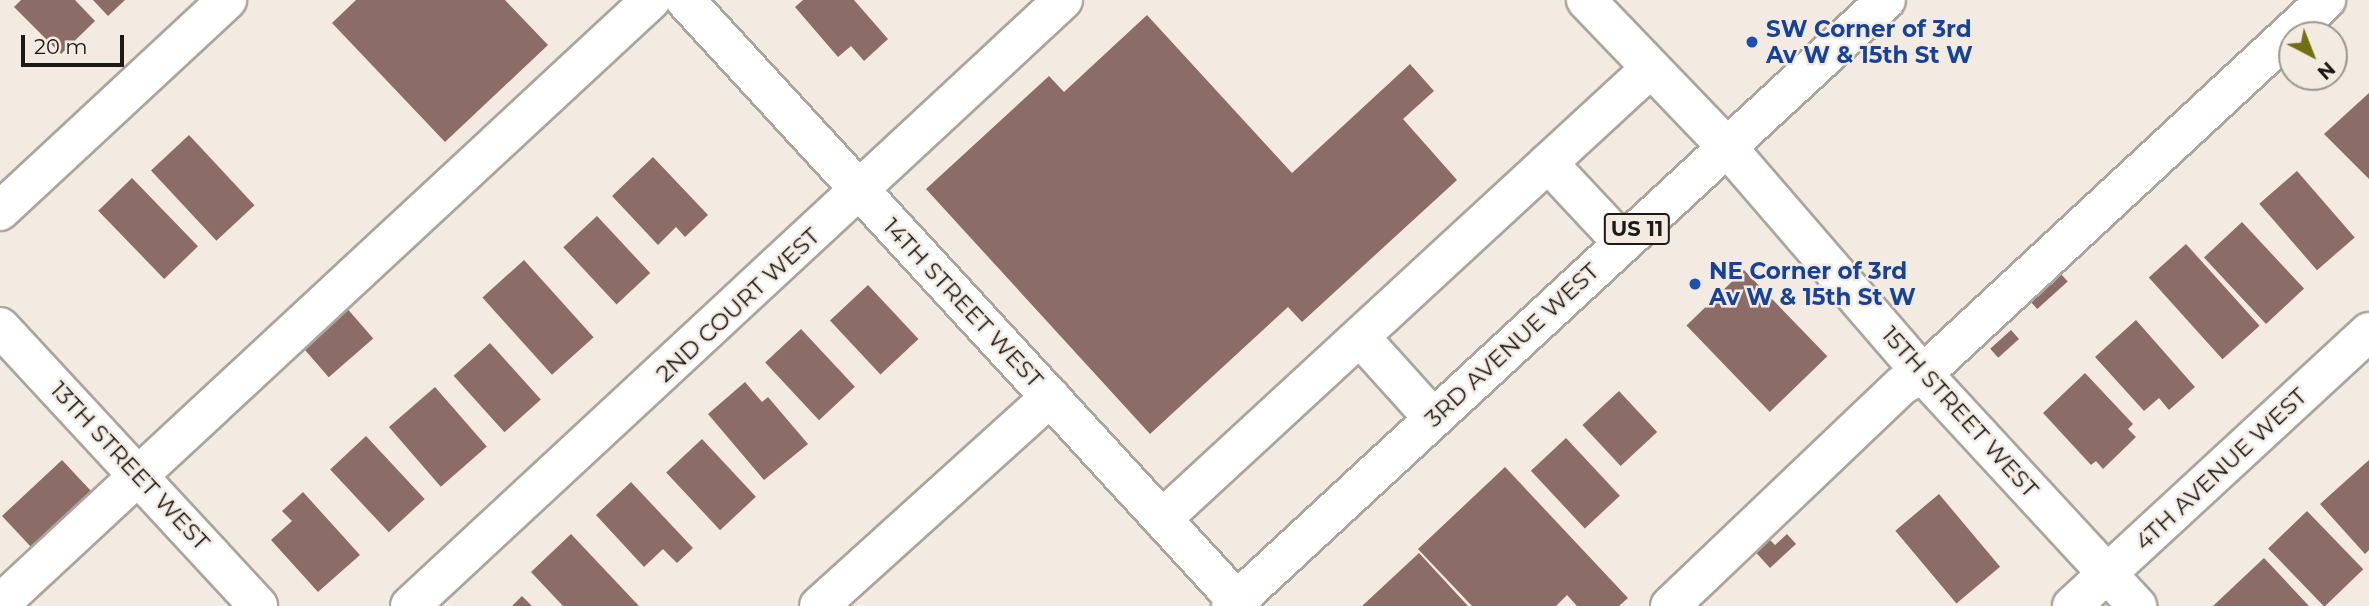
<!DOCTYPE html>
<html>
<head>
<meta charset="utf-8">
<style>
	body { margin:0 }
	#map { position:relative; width:2369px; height:606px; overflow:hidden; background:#f3ebe2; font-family:Montserrat,sans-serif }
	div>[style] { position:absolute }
	.building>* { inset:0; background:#8c6c66; transform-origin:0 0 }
	.roads { filter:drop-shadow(2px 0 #aca59d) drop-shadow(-2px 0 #aca59d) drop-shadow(0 2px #aca59d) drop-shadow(0 -2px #aca59d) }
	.minor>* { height:38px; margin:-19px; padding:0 19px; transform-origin:19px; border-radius:19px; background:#fff }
	.major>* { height:38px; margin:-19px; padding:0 19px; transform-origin:19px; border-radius:19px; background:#fff }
	.dots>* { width:19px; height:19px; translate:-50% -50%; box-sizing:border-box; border:4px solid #f3ebe2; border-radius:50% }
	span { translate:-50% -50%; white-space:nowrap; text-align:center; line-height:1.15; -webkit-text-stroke:5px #f3ebe2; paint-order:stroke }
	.shield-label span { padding:2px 5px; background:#f3ebe2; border:2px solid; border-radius:5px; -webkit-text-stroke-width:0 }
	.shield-label { font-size:21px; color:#1c1916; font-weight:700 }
	.transit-label { font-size:23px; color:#164399; font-weight:700 }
	.left { translate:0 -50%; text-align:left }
	.street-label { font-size:23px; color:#1c1916 }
	.north { position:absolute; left:2278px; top:21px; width:70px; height:70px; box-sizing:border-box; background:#f3ebe2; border:2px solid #9d9790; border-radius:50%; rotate:138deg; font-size:19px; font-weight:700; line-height:28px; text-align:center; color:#1c1916 }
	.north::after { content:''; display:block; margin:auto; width:24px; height:32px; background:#716f11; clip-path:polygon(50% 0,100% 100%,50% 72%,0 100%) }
	.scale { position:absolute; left:21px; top:35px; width:103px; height:32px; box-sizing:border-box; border:4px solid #1c1916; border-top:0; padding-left:9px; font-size:21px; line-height:24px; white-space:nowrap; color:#1c1916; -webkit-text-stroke:5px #f3ebe2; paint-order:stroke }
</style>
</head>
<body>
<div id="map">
	<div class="building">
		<i style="clip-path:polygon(21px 0,75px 0,95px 21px,61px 54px,14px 7px)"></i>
		<i style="clip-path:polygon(93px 0,125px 0,108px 16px)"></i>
		<i style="clip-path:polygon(356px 0,505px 0,548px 45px,445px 142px,332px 23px)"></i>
		<i style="clip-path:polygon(803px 0,854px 0,888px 39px,864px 61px,851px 46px,838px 57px,795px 7px)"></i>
		<i style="clip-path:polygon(1147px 15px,1292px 173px,1410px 64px,1434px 91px,1403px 119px,1457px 180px,1302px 322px,1288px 307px,1150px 434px,926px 189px,1049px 76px,1064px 92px)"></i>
		<i style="clip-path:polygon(2369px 93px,2369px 179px,2324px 134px)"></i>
		<i style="left:189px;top:135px;width:96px;height:52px;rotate:47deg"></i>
		<i style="clip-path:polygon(653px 157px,708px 215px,685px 237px,676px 227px,658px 245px,612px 196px)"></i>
		<i style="left:2297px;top:171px;width:88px;height:50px;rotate:49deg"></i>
		<i style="left:132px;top:178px;width:95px;height:47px;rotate:46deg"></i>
		<i style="left:597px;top:216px;width:78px;height:46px;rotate:47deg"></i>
		<i style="left:2242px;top:222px;width:91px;height:52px;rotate:47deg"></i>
		<i style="left:2186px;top:244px;width:110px;height:50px;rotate:48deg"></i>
		<i style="left:524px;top:260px;width:104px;height:56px;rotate:48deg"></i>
		<i style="left:2051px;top:263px;width:25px;height:41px;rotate:48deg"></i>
		<i style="left:1744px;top:270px;width:120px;height:80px;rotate:46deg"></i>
		<i style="left:868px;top:285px;width:74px;height:52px;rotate:47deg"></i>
		<i style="left:345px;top:306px;width:43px;height:59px;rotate:49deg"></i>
		<i style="clip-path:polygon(2136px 320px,2195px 387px,2169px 410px,2159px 398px,2144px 411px,2095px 357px)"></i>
		<i style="left:801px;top:329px;width:79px;height:49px;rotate:47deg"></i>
		<i style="left:2011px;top:330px;width:12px;height:28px;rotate:48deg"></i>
		<i style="left:490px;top:343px;width:76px;height:49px;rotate:48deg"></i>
		<i style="clip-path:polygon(2085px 373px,2133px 424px,2128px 429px,2136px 437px,2103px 469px,2096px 461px,2091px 465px,2043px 413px)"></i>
		<i style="clip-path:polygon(745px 382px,762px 402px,768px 397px,808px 444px,764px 480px,708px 414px)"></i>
		<i style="left:435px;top:387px;width:79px;height:61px;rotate:49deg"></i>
		<i style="left:1619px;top:391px;width:56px;height:50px;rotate:47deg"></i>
		<i style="left:366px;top:436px;width:86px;height:49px;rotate:47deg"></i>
		<i style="left:1566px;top:438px;width:79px;height:48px;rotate:47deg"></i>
		<i style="left:702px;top:439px;width:79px;height:49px;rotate:47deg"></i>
		<i style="left:62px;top:460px;width:48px;height:82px;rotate:47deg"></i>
		<i style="clip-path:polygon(2369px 460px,2369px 550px,2365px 554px,2320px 504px)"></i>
		<i style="clip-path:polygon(1505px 467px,1628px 598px,1619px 606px,1577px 606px,1567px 595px,1556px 606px,1472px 606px,1418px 549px)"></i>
		<i style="clip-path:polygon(631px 482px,693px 548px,677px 563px,663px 549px,644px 567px,596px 515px)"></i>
		<i style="clip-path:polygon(303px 492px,360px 555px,318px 592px,271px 540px,292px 521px,282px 511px)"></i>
		<i style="left:1939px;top:494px;width:95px;height:57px;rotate:50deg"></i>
		<i style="left:2307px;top:511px;width:81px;height:54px;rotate:46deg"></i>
		<i style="clip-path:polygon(571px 534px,639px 606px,563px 606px,531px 572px)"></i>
		<i style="clip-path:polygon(1764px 534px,1775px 545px,1787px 534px,1796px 544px,1770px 568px,1751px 547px)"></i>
		<i style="clip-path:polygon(1419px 553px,1468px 606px,1362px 606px)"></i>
		<i style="clip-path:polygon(2264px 558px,2309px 606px,2213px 606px)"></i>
		<i style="clip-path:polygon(522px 596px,532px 606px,512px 606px)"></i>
	</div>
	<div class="roads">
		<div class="minor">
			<i style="left:685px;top:0;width:823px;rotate:47.41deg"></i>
			<i style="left:1586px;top:0;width:202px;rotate:46.2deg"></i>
			<i style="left:1726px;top:146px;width:301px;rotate:49.2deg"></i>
			<i style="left:1923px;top:374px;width:316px;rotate:47.3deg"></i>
			<i style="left:1548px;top:163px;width:108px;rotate:46.9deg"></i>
			<i style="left:0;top:211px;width:310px;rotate:-42.9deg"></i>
			<i style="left:0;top:327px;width:380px;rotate:47.2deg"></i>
			<i style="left:1360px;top:337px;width:109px;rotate:48deg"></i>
			<i style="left:1162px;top:519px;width:665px;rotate:-42.69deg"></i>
			<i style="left:0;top:604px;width:888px;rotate:-42.86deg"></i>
			<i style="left:410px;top:606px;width:891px;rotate:-42.86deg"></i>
			<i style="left:819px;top:606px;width:312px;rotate:-42.1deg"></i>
			<i style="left:1670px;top:606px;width:320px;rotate:-43.6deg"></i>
			<i style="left:1902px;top:385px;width:24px;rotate:-28deg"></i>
			<i style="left:1923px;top:374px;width:550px;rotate:-42.86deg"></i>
			<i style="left:2072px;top:606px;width:404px;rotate:-42.7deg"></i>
		</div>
		<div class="major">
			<i style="left:1231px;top:606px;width:892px;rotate:-42.77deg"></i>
		</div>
	</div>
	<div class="dots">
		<i style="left:1752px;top:42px;background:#1a4fb4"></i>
		<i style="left:1695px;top:284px;background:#1a4fb4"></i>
	</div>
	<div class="shield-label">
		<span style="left:1637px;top:229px">US 11</span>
	</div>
	<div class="transit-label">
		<span class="left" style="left:1766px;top:42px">SW Corner of 3rd<br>Av W &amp; 15th St W</span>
		<span class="left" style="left:1709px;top:284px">NE Corner of 3rd<br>Av W &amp; 15th St W</span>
	</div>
	<div class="street-label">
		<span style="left:963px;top:303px;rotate:47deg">14TH STREET WEST</span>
		<span style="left:738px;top:305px;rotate:-43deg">2ND COURT WEST</span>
		<span style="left:1512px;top:345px;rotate:-43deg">3RD AVENUE WEST</span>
		<span style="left:1960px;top:412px;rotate:48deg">15TH STREET WEST</span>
		<span style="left:130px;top:466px;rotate:47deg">13TH STREET WEST</span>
		<span style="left:2221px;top:469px;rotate:-43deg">4TH AVENUE WEST</span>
	</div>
	<div class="north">N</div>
	<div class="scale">20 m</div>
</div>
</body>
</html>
